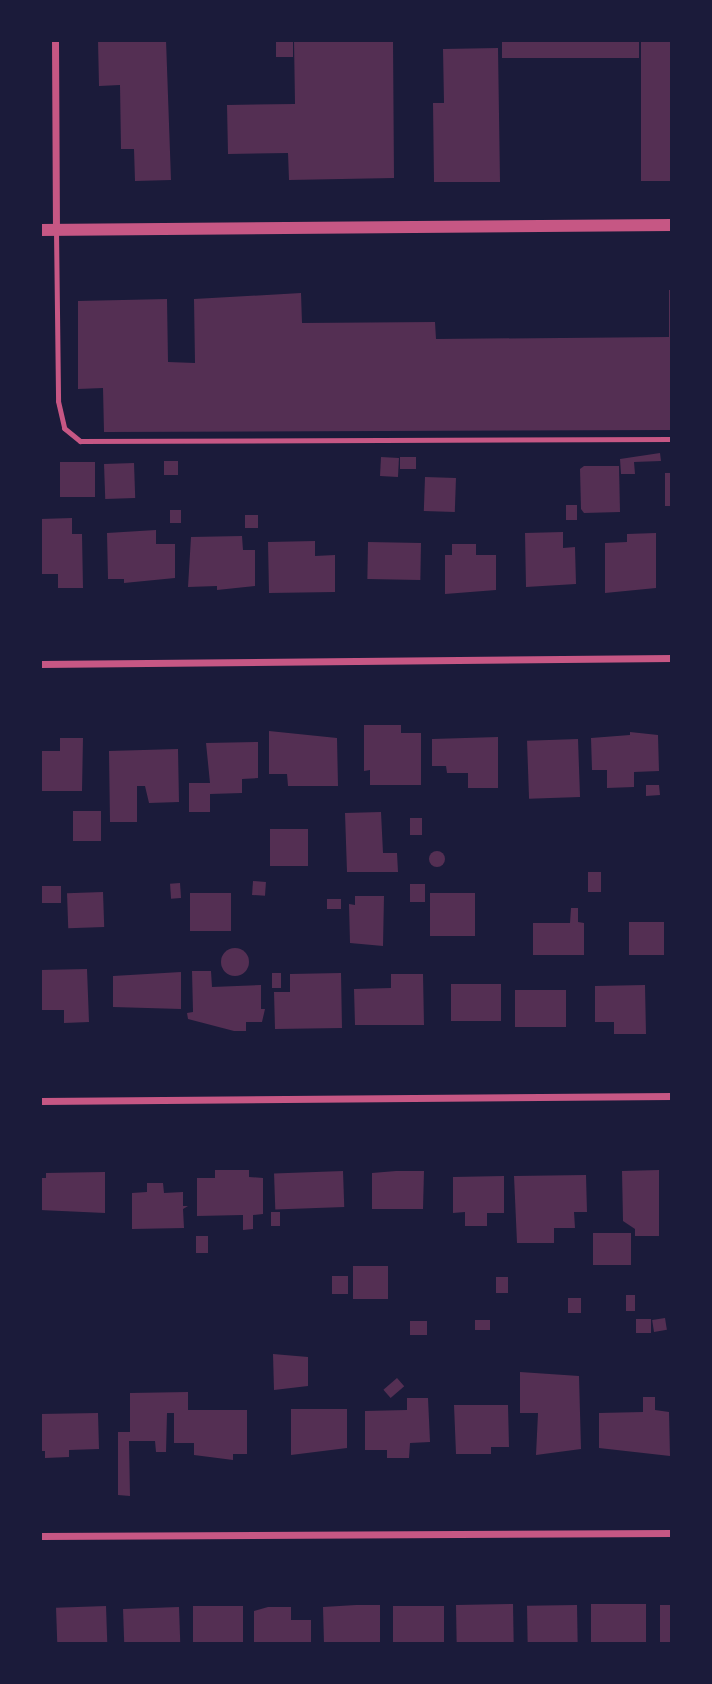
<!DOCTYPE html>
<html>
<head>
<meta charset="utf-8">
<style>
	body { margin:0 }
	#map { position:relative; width:712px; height:1684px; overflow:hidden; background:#1b1b3a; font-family:Jost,sans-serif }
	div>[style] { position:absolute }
	.building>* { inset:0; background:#542f53; transform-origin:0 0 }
	.round { border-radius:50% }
	.service>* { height:5px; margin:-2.5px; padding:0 2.5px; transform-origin:2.5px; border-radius:2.5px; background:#c65784 }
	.minor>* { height:7px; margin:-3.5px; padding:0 3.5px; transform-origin:3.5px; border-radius:3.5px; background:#c65784 }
	.tertiary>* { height:12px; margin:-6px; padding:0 6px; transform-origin:6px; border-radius:6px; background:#c65784 }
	span { translate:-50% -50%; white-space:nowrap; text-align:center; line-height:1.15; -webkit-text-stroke:7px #1b1b3a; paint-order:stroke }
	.frame { position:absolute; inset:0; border:42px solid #1b1b3a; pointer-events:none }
</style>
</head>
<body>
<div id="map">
	<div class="building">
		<i style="clip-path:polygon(98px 40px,166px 40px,171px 180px,135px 181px,134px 149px,121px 149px,120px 85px,99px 86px)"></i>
		<i style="left:276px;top:40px;width:17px;height:17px"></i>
		<i style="clip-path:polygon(294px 40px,393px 40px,394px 178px,289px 180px,288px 153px,228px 154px,227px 105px,295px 104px)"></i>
		<i style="left:502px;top:40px;width:137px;height:18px"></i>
		<i style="left:641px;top:40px;width:31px;height:141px"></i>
		<i style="clip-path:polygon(498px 48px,500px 182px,434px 182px,433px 103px,444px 103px,443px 49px)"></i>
		<i style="clip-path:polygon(669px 290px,672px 290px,670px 430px,104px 432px,103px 388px,78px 389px,78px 301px,167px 299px,168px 362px,195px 363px,194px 299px,301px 293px,302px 323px,435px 322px,436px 339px,669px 337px)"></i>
		<i style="clip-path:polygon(660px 453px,661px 461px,634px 462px,635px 474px,621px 474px,620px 459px)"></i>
		<i style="left:381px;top:457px;width:18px;height:19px;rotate:3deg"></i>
		<i style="left:416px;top:457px;width:12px;height:16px;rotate:90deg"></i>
		<i style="left:164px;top:461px;width:14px;height:14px"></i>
		<i style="left:60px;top:462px;width:35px;height:35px"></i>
		<i style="left:134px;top:463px;width:35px;height:30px;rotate:88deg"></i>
		<i style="clip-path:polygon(584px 466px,619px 466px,620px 512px,584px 513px,581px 509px,580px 469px)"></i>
		<i style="left:665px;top:473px;width:7px;height:33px"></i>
		<i style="left:425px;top:477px;width:31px;height:34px;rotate:2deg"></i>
		<i style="left:566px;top:505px;width:11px;height:15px"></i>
		<i style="left:181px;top:510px;width:13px;height:11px;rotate:90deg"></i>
		<i style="left:245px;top:515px;width:13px;height:13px"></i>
		<i style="clip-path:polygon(72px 518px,72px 534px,82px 534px,83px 588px,58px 588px,58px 574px,40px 574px,40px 519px)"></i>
		<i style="clip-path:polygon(156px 530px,156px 544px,175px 544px,175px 578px,124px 583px,124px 579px,108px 579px,107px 533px)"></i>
		<i style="clip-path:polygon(563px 532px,563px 548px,575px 547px,576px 584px,526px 587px,525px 533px)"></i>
		<i style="clip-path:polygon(656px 533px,656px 588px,605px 593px,605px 543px,627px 542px,627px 534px)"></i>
		<i style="clip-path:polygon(242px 536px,243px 550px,255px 550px,255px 586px,217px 590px,217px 586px,188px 587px,191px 537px)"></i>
		<i style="clip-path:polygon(315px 541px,315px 556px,335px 555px,335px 592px,269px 593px,268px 542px)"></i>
		<i style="left:368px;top:542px;width:53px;height:37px;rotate:1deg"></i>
		<i style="clip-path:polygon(452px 544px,476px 544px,476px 555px,496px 555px,496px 590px,445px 594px,445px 555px,452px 555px)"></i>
		<i style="clip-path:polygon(364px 725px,401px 725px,401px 733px,421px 733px,421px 785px,370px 785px,370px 770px,364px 771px)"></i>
		<i style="clip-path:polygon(269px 731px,337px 738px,338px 786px,288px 786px,287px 774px,269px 774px)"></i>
		<i style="clip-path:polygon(630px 732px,658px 735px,659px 771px,634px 772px,634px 787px,607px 788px,607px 770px,592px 770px,591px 738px,630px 735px)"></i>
		<i style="clip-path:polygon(498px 737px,498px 788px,468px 788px,468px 773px,447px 773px,446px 766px,432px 766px,432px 739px)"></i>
		<i style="clip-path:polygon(60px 738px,83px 738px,82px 791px,40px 791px,40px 751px,60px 751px)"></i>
		<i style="left:578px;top:739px;width:58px;height:51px;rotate:88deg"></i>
		<i style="clip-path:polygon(258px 742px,258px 778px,242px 779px,242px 793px,210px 794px,210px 812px,189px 812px,189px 783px,210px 783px,206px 743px)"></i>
		<i style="clip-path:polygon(178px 749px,179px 802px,149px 803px,145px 786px,137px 786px,137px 822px,110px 822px,109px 751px)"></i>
		<i style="clip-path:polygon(646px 785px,659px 785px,660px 795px,646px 796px)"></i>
		<i style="left:101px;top:811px;width:30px;height:28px;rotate:90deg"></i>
		<i style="clip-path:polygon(381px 812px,383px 853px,397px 853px,398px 872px,347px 872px,345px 813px)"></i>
		<i style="left:410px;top:818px;width:12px;height:17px"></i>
		<i style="left:308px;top:829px;width:37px;height:38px;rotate:90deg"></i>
		<i class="round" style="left:429px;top:851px;width:16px;height:16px"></i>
		<i style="left:588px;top:872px;width:13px;height:20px"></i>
		<i style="left:253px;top:881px;width:13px;height:14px;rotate:4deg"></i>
		<i style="left:180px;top:883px;width:15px;height:10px;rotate:86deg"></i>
		<i style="left:410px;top:884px;width:15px;height:18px"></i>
		<i style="left:61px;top:886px;width:17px;height:21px;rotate:90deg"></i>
		<i style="left:103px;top:892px;width:35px;height:36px;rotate:88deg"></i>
		<i style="left:190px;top:893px;width:41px;height:38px"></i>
		<i style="left:430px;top:893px;width:45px;height:43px"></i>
		<i style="clip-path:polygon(355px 896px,384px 896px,383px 946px,350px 943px,349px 904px,355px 905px)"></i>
		<i style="left:327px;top:899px;width:14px;height:10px"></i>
		<i style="clip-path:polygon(571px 908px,578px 908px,578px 922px,584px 923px,584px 955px,533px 955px,533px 923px,570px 923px)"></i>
		<i style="left:629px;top:922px;width:35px;height:33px"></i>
		<i class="round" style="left:221px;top:948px;width:28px;height:28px"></i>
		<i style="clip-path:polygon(87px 969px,89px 1022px,64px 1023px,64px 1010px,40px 1010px,40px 970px)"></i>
		<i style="clip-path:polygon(192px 971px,211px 971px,212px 987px,261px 985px,261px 1009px,265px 1009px,262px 1022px,246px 1022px,246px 1031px,234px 1031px,188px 1019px,187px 1013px,193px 1012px)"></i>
		<i style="clip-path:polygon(181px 972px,181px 1009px,113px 1007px,113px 976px)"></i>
		<i style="left:272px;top:973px;width:9px;height:15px"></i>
		<i style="clip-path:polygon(341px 973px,342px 1028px,275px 1029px,274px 992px,290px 992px,290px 974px)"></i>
		<i style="clip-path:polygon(391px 974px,423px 974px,424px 1025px,355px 1025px,354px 989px,391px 988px)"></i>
		<i style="left:451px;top:984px;width:50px;height:37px"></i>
		<i style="clip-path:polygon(645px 985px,646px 1034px,614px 1034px,614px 1022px,595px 1022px,595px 986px)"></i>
		<i style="left:566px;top:990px;width:37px;height:51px;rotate:90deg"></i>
		<i style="clip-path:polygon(215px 1170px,249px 1170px,249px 1177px,263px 1178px,263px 1214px,253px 1215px,253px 1229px,243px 1230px,243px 1215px,197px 1216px,197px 1178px,215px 1178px)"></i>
		<i style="clip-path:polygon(659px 1170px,659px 1236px,635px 1236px,635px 1229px,623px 1221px,622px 1171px)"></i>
		<i style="left:343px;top:1171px;width:36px;height:69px;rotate:88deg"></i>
		<i style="clip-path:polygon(396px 1171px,424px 1171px,423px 1209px,372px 1209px,372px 1173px)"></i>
		<i style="clip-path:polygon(105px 1172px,105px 1213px,40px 1210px,40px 1178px,46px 1178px,46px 1173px)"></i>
		<i style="clip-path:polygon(586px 1175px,587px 1212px,574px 1212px,575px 1228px,554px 1228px,554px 1243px,517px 1243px,514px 1176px)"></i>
		<i style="clip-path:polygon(504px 1176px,504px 1213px,487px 1213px,487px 1226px,465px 1226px,465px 1212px,453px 1213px,453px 1177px)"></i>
		<i style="clip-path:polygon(147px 1183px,163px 1183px,164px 1193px,183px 1192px,183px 1206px,188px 1206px,183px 1209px,184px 1228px,132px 1229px,132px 1193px,147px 1192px)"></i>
		<i style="left:271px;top:1212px;width:9px;height:14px"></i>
		<i style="left:593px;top:1233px;width:38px;height:32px"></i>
		<i style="left:196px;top:1236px;width:12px;height:17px"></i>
		<i style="left:353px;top:1266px;width:35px;height:33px"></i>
		<i style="left:332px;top:1276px;width:16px;height:18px"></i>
		<i style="left:496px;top:1277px;width:12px;height:16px"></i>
		<i style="left:626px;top:1295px;width:9px;height:16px"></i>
		<i style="left:568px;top:1298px;width:13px;height:15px"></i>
		<i style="left:665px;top:1318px;width:12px;height:13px;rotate:81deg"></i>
		<i style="left:651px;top:1319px;width:14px;height:15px;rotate:90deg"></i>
		<i style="left:475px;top:1320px;width:15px;height:10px"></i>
		<i style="left:410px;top:1321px;width:17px;height:14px"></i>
		<i style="clip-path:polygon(273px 1354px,308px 1357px,308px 1386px,274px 1390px)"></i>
		<i style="clip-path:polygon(520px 1372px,579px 1376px,581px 1449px,536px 1455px,538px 1413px,520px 1413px)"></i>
		<i style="left:397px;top:1378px;width:11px;height:18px;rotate:49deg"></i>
		<i style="clip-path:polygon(188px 1392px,188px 1410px,247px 1410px,247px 1454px,233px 1454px,233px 1460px,194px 1455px,194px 1443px,174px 1443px,174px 1413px,167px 1413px,166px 1452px,156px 1452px,155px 1441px,129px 1441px,130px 1496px,118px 1495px,118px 1432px,130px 1432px,130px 1393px)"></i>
		<i style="clip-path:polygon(643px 1397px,655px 1397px,655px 1410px,669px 1412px,670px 1456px,599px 1448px,599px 1413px,643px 1412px)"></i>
		<i style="clip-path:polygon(407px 1398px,428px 1398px,430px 1442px,410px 1443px,409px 1458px,387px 1458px,387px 1450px,365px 1450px,365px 1411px,407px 1410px)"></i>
		<i style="clip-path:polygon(454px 1405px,508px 1405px,509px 1447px,491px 1447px,491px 1454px,456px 1454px)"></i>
		<i style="clip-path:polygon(291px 1409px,347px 1409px,347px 1448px,291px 1455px)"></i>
		<i style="clip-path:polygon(98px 1413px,99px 1449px,69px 1450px,69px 1457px,45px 1458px,45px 1451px,40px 1451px,40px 1414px)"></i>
		<i style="left:513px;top:1604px;width:40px;height:57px;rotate:89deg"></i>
		<i style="left:646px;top:1604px;width:40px;height:55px;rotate:90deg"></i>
		<i style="clip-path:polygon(356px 1605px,380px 1605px,380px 1644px,324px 1644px,323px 1607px)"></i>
		<i style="left:577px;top:1605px;width:39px;height:50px;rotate:89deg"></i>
		<i style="left:660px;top:1605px;width:12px;height:39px"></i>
		<i style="left:106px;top:1606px;width:38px;height:50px;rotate:88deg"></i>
		<i style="left:193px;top:1606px;width:50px;height:38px"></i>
		<i style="left:444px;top:1606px;width:38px;height:51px;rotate:90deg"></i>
		<i style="left:179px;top:1607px;width:37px;height:56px;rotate:88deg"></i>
		<i style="clip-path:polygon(268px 1607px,291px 1607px,291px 1620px,311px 1620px,311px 1644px,254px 1644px,254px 1611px)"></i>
	</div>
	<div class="service">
		<i style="left:56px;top:230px;width:171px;rotate:89.3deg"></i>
		<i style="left:58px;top:401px;width:28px;rotate:77deg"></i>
		<i style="left:64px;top:428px;width:21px;rotate:39deg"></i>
		<i style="left:80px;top:441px;width:592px;rotate:-0.19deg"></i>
	</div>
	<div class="minor">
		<i style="left:55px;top:40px;width:190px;rotate:89.7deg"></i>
		<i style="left:40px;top:664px;width:632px;rotate:-0.54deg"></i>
		<i style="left:40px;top:1101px;width:632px;rotate:-0.45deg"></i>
		<i style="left:40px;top:1536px;width:632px;rotate:-0.27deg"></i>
	</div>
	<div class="tertiary">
		<i style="left:40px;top:230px;width:632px;rotate:-0.45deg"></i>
	</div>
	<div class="frame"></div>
</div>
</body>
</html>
